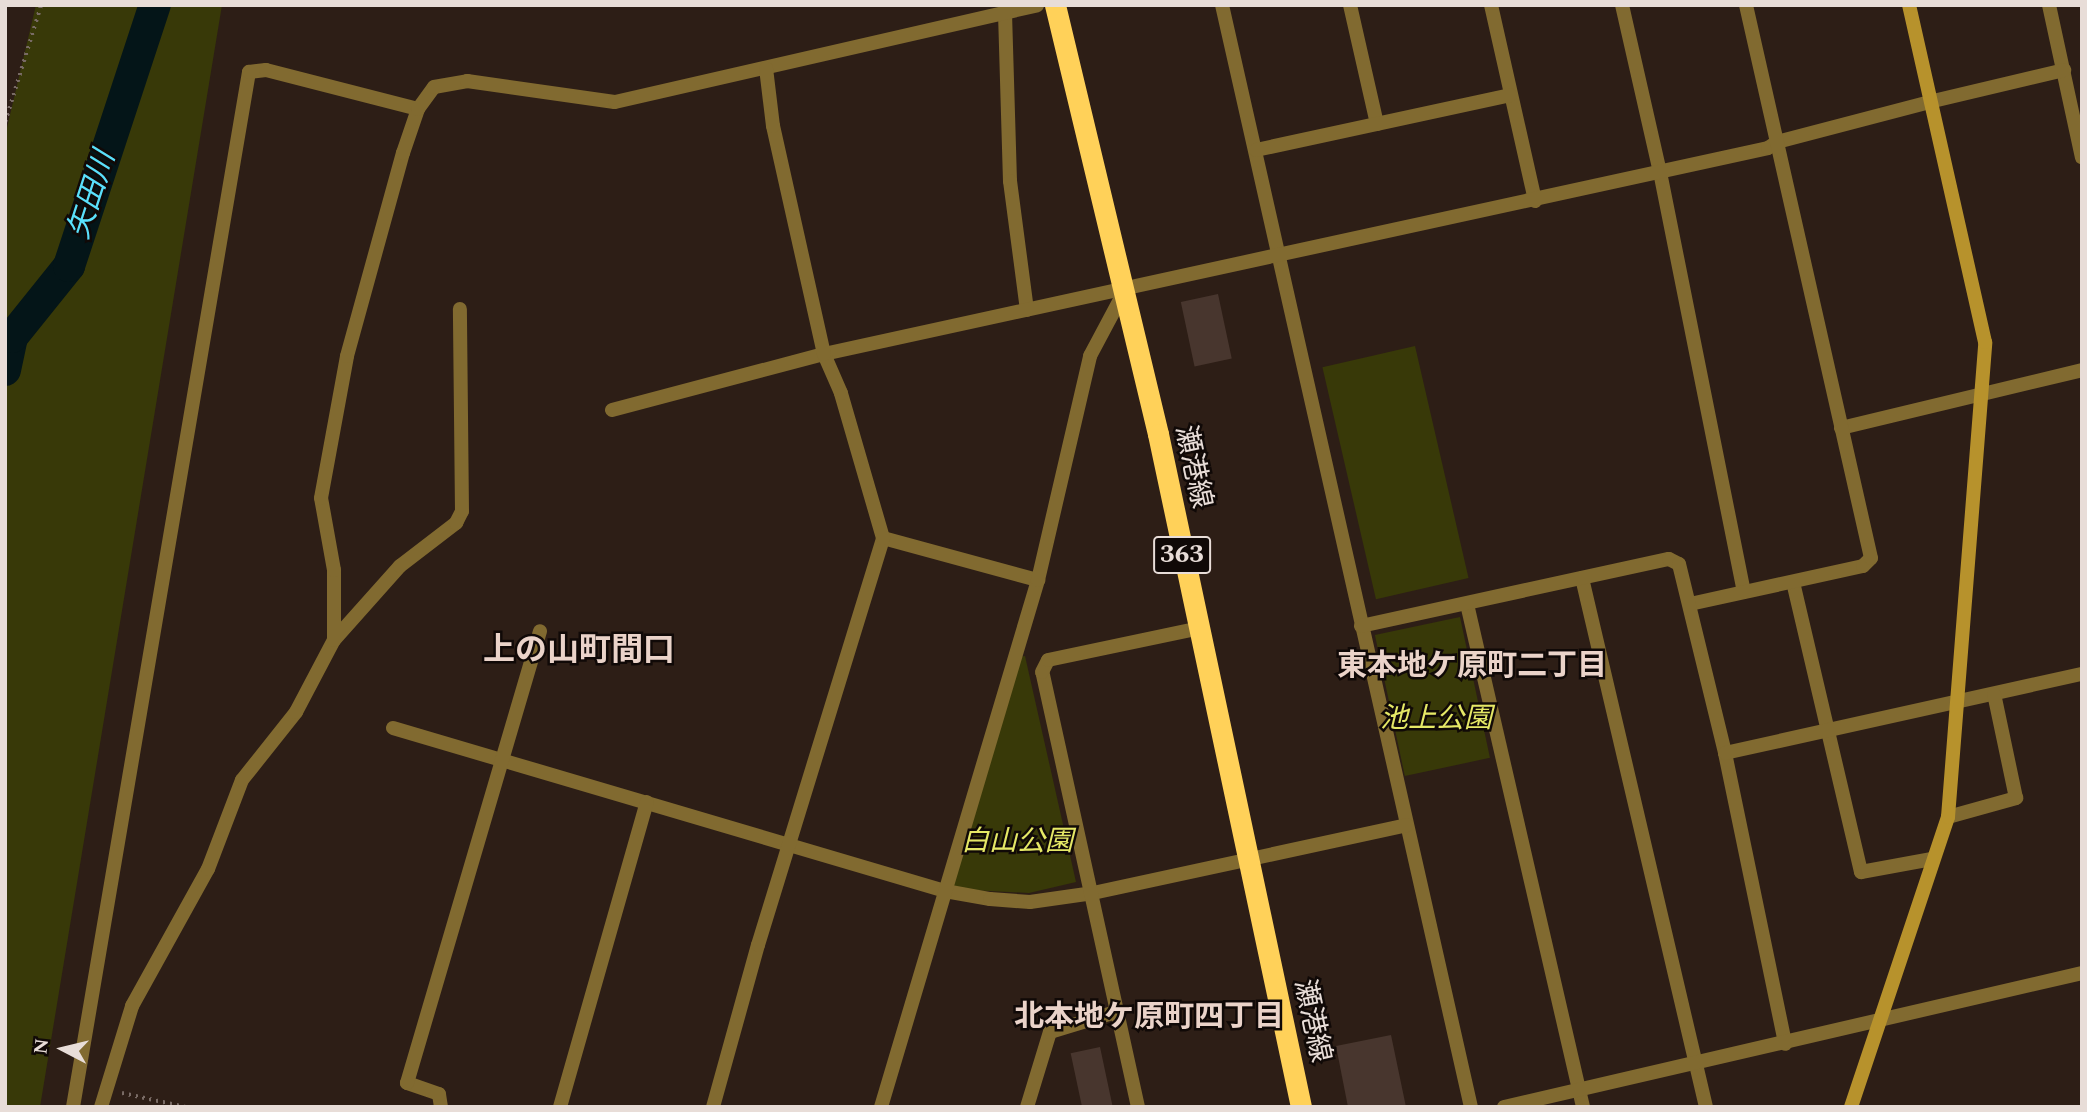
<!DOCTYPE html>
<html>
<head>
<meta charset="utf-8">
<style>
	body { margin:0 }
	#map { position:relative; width:2087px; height:1112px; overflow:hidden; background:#2d1e16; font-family:Spectral,"Noto Sans JP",serif }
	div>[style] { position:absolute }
	.green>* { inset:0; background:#383908; transform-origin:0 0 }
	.river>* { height:32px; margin:-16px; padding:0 16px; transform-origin:16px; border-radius:16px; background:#041518 }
	.building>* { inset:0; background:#48362e; transform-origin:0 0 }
	.path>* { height:3.5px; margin-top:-1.75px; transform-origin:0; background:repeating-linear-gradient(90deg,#796b65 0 2px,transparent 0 7px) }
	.street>* { height:14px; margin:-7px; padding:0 7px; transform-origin:7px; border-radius:7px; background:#816a30 }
	.secondary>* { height:14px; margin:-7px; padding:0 7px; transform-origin:7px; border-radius:7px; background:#b7922c }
	.highway>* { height:21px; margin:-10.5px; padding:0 10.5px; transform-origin:10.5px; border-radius:10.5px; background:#ffd159 }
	span { translate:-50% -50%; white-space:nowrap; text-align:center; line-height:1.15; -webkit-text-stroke:5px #100907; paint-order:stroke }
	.shield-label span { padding:2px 5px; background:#100907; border:2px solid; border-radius:5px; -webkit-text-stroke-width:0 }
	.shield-label { font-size:26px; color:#e8ddd8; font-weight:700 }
	.street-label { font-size:28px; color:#e8ddd8 }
	.park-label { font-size:28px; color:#e5e866; font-style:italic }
	.water-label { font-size:30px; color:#5ae0fb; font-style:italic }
	.neighbourhood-label { font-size:30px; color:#ead3c9; font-weight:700 }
	.quarter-label { font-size:32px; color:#ead3c9; font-weight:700 }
	.frame { position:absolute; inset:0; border:7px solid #e8ddd8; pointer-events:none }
	.north { position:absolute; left:28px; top:1014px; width:70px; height:70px; -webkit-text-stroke:5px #100907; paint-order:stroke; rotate:277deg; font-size:19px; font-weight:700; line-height:28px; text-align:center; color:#e8ddd8 }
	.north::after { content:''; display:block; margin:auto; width:24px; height:32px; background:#e8ddd8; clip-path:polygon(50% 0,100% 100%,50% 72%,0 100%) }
</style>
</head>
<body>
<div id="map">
	<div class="green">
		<i style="clip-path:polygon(36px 5px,222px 5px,40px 1107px,5px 1107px,5px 136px)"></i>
		<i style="left:1415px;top:346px;width:238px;height:95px;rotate:77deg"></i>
		<i style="left:1460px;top:617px;width:144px;height:87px;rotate:78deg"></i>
		<i style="clip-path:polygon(1025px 656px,1076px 882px,1029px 893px,952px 889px,1020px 657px)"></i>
	</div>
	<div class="river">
		<i style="left:5px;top:370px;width:34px;rotate:-78deg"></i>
		<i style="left:12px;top:337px;width:91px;rotate:-51.2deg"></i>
		<i style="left:69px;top:266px;width:275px;rotate:-71.8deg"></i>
	</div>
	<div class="building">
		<i style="left:1218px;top:294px;width:66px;height:38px;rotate:78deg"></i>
		<i style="clip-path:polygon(1391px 1035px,1406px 1107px,1348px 1107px,1336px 1046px)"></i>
		<i style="left:1100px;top:1047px;width:61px;height:30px;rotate:78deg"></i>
	</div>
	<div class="path">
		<i style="left:5px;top:122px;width:122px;rotate:-72.9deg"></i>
		<i style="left:122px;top:1093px;width:65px;rotate:12.5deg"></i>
	</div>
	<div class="street">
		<i style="left:1222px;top:5px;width:1130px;rotate:77.27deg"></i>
		<i style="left:1350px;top:5px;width:122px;rotate:77.2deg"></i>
		<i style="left:1491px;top:5px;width:201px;rotate:77.3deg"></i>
		<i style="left:1622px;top:5px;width:171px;rotate:77.2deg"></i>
		<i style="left:1660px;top:172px;width:428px;rotate:78.7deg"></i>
		<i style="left:2049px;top:5px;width:156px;rotate:77.8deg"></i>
		<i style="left:1005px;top:13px;width:168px;rotate:88.3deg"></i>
		<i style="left:1010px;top:181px;width:130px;rotate:82.5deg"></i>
		<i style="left:1256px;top:150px;width:260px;rotate:-12.2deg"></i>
		<i style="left:612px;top:410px;width:219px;rotate:-14.8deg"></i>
		<i style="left:824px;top:354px;width:966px;rotate:-12.31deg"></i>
		<i style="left:1768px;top:148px;width:11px;rotate:-34deg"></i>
		<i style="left:1777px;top:142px;width:157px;rotate:-14.7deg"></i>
		<i style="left:1929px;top:102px;width:139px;rotate:-13.3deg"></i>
		<i style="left:1841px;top:428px;width:248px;rotate:-13.5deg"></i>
		<i style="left:883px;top:538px;width:161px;rotate:15.2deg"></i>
		<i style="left:1582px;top:578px;width:543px;rotate:76.81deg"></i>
		<i style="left:1793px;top:582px;width:298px;rotate:76.8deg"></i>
		<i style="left:1861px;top:872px;width:72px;rotate:-10.4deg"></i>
		<i style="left:1467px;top:604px;width:516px;rotate:77.01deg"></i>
		<i style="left:1690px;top:604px;width:177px;rotate:-12.4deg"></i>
		<i style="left:1863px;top:566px;width:11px;rotate:-45deg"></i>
		<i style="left:1871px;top:558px;width:567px;rotate:-102.74deg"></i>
		<i style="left:1361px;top:626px;width:315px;rotate:-12.3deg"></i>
		<i style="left:1669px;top:559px;width:11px;rotate:27deg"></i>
		<i style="left:1679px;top:564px;width:195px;rotate:76.3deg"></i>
		<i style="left:1725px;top:753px;width:297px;rotate:78.3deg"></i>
		<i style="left:334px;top:640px;width:99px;rotate:-48.3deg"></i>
		<i style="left:400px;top:566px;width:71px;rotate:-37.5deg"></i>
		<i style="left:456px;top:523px;width:13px;rotate:-63deg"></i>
		<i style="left:462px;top:511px;width:202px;rotate:-90.6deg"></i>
		<i style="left:393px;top:728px;width:576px;rotate:16.45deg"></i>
		<i style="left:945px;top:891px;width:46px;rotate:10.1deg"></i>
		<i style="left:990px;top:899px;width:40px;rotate:4.3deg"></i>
		<i style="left:1030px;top:902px;width:64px;rotate:-8.1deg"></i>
		<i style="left:1093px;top:893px;width:321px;rotate:-12.2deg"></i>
		<i style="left:1725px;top:753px;width:366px;rotate:-12.5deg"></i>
		<i style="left:1948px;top:817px;width:71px;rotate:-15.6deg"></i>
		<i style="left:2016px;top:798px;width:106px;rotate:-101.9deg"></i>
		<i style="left:73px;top:1107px;width:1050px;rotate:-80.35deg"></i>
		<i style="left:249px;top:72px;width:17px;rotate:-7deg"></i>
		<i style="left:266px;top:70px;width:157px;rotate:14.4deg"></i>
		<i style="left:101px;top:1107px;width:106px;rotate:-72.9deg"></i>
		<i style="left:132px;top:1006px;width:157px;rotate:-61deg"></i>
		<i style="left:208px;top:869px;width:95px;rotate:-69.1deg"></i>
		<i style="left:242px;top:780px;width:87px;rotate:-51.5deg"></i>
		<i style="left:296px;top:712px;width:81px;rotate:-62.2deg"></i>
		<i style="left:334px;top:640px;width:70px;rotate:-90deg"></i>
		<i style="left:334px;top:570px;width:73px;rotate:-100.2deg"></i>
		<i style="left:321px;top:498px;width:144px;rotate:-79.6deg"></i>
		<i style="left:347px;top:356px;width:211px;rotate:-74.6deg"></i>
		<i style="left:403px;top:153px;width:46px;rotate:-71.2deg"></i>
		<i style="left:418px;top:109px;width:27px;rotate:-54deg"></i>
		<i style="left:434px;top:87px;width:34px;rotate:-10deg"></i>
		<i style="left:467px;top:81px;width:149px;rotate:8.1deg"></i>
		<i style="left:615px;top:102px;width:433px;rotate:-12.9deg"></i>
		<i style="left:441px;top:1107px;width:13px;rotate:-99deg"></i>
		<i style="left:439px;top:1094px;width:34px;rotate:-161deg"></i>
		<i style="left:407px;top:1083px;width:471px;rotate:-73.6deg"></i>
		<i style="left:560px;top:1107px;width:317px;rotate:-74.1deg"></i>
		<i style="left:713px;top:1107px;width:168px;rotate:-74.5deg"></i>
		<i style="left:758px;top:945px;width:426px;rotate:-72.9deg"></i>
		<i style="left:883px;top:538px;width:151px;rotate:-106.2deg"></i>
		<i style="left:841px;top:393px;width:43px;rotate:-113.6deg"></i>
		<i style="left:824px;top:354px;width:234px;rotate:-102.6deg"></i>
		<i style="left:773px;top:126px;width:58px;rotate:-96.9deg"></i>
		<i style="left:881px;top:1107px;width:550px;rotate:-73.41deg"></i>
		<i style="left:1038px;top:580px;width:230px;rotate:-76.9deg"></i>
		<i style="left:1090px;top:356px;width:72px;rotate:-62deg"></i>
		<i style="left:1027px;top:1107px;width:78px;rotate:-73deg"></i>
		<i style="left:1050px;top:1032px;width:72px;rotate:-16.9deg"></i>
		<i style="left:1138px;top:1107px;width:445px;rotate:-102.4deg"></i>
		<i style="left:1042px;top:672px;width:13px;rotate:-63deg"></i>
		<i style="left:1048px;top:660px;width:155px;rotate:-11.9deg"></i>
		<i style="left:1504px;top:1107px;width:593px;rotate:-13.05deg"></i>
	</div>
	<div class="secondary">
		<i style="left:1851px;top:1107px;width:306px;rotate:-71.5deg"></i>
		<i style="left:1948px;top:817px;width:476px;rotate:-85.5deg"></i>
		<i style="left:1985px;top:342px;width:345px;rotate:-102.7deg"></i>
	</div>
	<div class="highway">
		<i style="left:1055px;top:5px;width:441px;rotate:76.5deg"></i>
		<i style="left:1158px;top:434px;width:688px;rotate:78deg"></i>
	</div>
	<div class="shield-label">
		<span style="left:1182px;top:555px">363</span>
	</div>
	<div class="street-label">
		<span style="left:1193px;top:467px;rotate:78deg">瀬港線</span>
		<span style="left:1312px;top:1021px;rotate:78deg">瀬港線</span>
	</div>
	<div class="park-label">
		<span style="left:1436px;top:719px">池上公園</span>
		<span style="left:1017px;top:842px">白山公園</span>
	</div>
	<div class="water-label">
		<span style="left:92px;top:195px;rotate:-72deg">矢田川</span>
	</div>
	<div class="neighbourhood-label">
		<span style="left:1472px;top:666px">東本地ケ原町二丁目</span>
		<span style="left:1149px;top:1017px">北本地ケ原町四丁目</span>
	</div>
	<div class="quarter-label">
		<span style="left:579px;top:651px">上の山町間口</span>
	</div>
	<div class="frame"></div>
	<div class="north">N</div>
</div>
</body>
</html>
